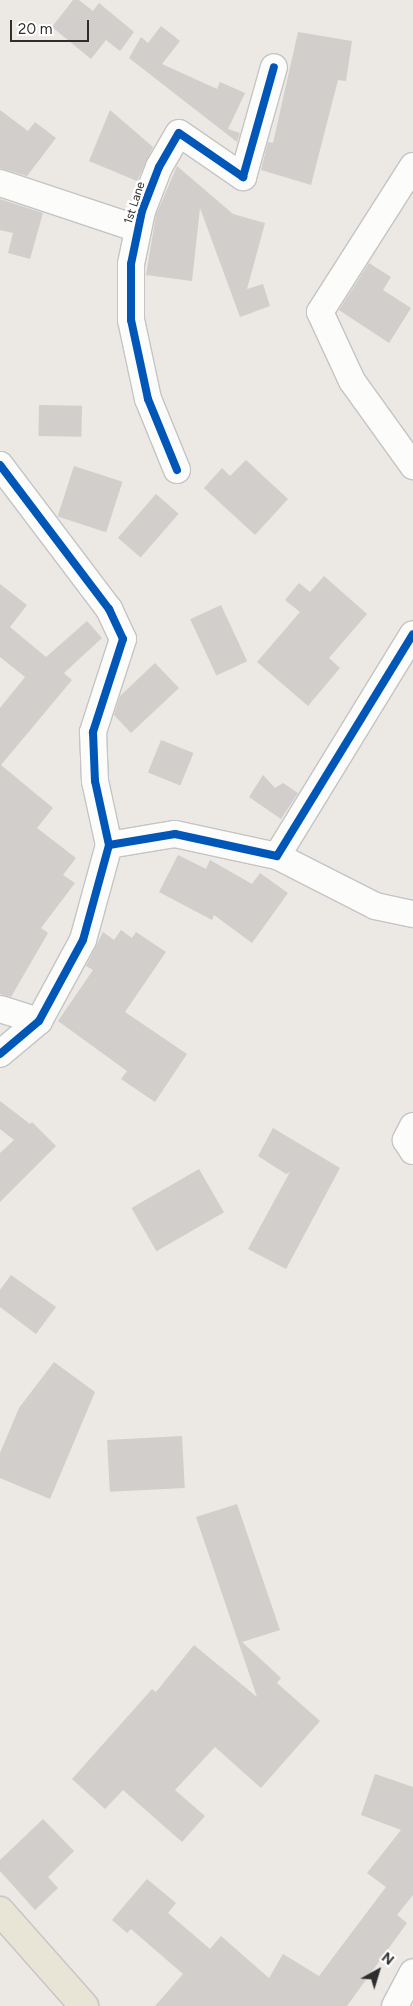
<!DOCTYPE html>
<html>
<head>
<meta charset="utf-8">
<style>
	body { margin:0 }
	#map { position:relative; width:413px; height:2006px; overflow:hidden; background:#ece8e4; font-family:Figtree,sans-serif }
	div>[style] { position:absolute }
	.building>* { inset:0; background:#d1cecb; transform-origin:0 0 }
	.roads { filter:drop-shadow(1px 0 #c5c4c5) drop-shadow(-1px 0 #c5c4c5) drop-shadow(0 1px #c5c4c5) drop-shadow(0 -1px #c5c4c5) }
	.minor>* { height:26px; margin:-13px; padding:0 13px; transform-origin:13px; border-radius:13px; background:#fcfcfb }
	.primary>* { height:28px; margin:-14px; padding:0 14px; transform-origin:14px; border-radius:14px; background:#e8e4d6 }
	.cycleway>* { height:8px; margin:-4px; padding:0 4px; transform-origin:4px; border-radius:4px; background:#0057b8 }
	span { translate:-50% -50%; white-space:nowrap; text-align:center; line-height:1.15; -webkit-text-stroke:5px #fff; paint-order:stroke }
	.street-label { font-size:12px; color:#2e2e2e }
	.north { position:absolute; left:353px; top:1946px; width:50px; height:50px; -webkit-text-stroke:4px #fff; paint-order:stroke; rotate:39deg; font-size:14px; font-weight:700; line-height:20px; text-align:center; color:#2e2e2e }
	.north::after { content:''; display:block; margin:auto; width:18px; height:22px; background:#2e2e2e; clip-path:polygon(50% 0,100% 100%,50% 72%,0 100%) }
	.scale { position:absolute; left:10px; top:20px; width:79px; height:22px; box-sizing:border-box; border:2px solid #2e2e2e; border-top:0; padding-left:6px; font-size:15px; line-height:18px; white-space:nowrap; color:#2e2e2e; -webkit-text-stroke:4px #fff; paint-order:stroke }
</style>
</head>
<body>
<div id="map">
	<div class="building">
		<i style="clip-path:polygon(73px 0,79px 0,93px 11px,99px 3px,134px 32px,120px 51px,106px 40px,91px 59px,52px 27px)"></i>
		<i style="clip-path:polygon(161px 26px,180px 41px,162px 64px,217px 89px,220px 82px,245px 93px,228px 129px,240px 133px,237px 142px,129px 58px,141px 37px,148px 43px)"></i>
		<i style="clip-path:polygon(298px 32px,352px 41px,346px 81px,338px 80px,311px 185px,261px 170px,268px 142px,273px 143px)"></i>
		<i style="clip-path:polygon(0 110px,28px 131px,35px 122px,56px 138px,27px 176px,0 168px)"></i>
		<i style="clip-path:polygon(110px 110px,153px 147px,137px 181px,89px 161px)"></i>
		<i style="clip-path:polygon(177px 166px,233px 214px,265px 223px,247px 289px,263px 284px,270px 306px,240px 317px,200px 208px,192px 281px,146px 275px,156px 215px)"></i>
		<i style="clip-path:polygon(0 199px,43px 213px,30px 259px,8px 253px,13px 233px,0 230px)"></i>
		<i style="clip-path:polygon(369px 263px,391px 277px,383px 290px,411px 308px,389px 343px,339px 310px)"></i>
		<i style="left:39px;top:405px;width:43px;height:31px;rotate:1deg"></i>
		<i style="clip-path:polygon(246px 460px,288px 499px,255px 535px,204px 488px,222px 468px,230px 476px)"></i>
		<i style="left:74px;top:466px;width:51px;height:53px;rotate:18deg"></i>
		<i style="left:156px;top:494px;width:30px;height:58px;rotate:41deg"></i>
		<i style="clip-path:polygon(324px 576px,367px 614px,329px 658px,340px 668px,308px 706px,257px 662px,300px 612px,285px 600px,299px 583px,310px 592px)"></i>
		<i style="clip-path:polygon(0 584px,27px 605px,10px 627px,46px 657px,87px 621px,102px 638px,64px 673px,72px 680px,1px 765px,53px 808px,37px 828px,76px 858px,63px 875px,75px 883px,41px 928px,48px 933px,11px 997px,0 994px,0 708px,25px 677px,0 657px)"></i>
		<i style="left:221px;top:605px;width:62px;height:34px;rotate:65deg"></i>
		<i style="clip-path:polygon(155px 663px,179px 688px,131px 733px,114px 715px,120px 696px)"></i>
		<i style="left:161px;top:740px;width:35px;height:35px;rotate:22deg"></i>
		<i style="clip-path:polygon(263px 775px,275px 788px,283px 783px,298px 793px,281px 819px,249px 797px)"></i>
		<i style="clip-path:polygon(178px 855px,206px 869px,210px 860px,252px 884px,260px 873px,288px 893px,252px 943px,214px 915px,212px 920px,159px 892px)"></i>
		<i style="clip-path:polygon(121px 930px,132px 938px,136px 932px,166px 952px,125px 1012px,187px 1054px,155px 1102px,121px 1079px,127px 1071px,58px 1021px,93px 970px,86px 966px,103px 932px,114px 940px)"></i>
		<i style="clip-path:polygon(0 1101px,30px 1124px,32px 1122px,56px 1146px,0 1202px,0 1153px,14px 1140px,0 1129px)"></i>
		<i style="clip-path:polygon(273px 1128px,340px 1168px,286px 1269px,248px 1249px,290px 1172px,286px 1174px,258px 1156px)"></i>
		<i style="left:199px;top:1169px;width:50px;height:78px;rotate:60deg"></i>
		<i style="clip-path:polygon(11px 1275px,56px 1307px,36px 1334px,0 1307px,0 1290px)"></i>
		<i style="clip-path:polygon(54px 1362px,95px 1392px,50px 1499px,0 1478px,0 1453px,19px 1408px)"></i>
		<i style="left:182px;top:1436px;width:52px;height:75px;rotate:87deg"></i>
		<i style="clip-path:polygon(237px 1504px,280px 1630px,242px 1642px,281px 1678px,277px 1683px,320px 1721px,261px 1788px,215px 1747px,175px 1790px,205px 1816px,182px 1842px,123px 1790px,105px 1809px,72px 1779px,152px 1689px,156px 1692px,194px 1645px,257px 1697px,196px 1517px)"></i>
		<i style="clip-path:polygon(375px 1774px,413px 1787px,413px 1895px,397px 1915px,407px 1923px,347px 2006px,155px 2006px,183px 1974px,131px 1929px,127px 1933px,112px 1920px,147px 1879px,176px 1903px,168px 1913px,210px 1949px,221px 1936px,269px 1978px,283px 1954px,319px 1976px,386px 1887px,367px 1873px,401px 1830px,361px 1815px)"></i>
		<i style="clip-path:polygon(43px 1819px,74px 1851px,48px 1877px,58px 1888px,35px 1910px,0 1871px,0 1860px)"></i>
	</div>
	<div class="roads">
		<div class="minor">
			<i style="left:413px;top:166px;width:173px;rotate:122.5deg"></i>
			<i style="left:320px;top:312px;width:76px;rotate:65.1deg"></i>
			<i style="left:352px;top:381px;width:105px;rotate:54.3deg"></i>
			<i style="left:0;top:183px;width:145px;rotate:18.4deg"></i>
			<i style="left:0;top:465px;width:181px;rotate:52.9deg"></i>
			<i style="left:109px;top:609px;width:33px;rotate:65deg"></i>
			<i style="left:123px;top:639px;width:98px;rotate:107.9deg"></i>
			<i style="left:93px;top:732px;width:49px;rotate:87.7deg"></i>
			<i style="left:95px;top:781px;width:66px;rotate:77.7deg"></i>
			<i style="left:109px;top:845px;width:98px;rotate:105.3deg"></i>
			<i style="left:83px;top:940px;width:92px;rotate:118.5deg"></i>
			<i style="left:39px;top:1021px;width:51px;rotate:139.8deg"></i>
			<i style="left:177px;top:470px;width:77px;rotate:-112.2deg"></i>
			<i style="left:148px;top:399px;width:81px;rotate:-102.1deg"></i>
			<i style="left:131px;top:320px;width:56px;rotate:-90deg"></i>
			<i style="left:131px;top:264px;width:54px;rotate:-78.3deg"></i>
			<i style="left:142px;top:211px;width:47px;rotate:-68.9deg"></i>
			<i style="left:159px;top:167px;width:39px;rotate:-60deg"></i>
			<i style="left:179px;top:133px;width:78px;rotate:34.5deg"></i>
			<i style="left:243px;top:177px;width:114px;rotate:-74.3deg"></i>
			<i style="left:109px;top:845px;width:67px;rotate:-9.5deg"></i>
			<i style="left:175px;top:834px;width:104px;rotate:12.2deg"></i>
			<i style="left:277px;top:856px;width:260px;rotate:-58.5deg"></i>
			<i style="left:277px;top:856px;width:110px;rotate:27deg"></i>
			<i style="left:375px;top:906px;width:39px;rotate:12deg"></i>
			<i style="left:0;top:1009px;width:41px;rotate:17.1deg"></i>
			<i style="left:413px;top:1126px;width:16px;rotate:117deg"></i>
			<i style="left:406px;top:1140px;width:13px;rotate:58deg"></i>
			<i style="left:395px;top:2006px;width:38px;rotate:-62deg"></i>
		</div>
		<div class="primary">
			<i style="left:0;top:1911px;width:127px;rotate:48.5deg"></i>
		</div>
	</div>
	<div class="cycleway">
		<i style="left:0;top:465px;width:181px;rotate:52.9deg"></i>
		<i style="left:109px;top:609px;width:33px;rotate:65deg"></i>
		<i style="left:123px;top:639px;width:98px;rotate:107.9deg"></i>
		<i style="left:93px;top:732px;width:49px;rotate:87.7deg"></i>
		<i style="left:95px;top:781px;width:66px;rotate:77.7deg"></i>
		<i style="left:109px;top:845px;width:98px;rotate:105.3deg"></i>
		<i style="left:83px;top:940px;width:92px;rotate:118.5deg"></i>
		<i style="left:39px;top:1021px;width:51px;rotate:139.8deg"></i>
		<i style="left:177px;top:470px;width:77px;rotate:-112.2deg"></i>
		<i style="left:148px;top:399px;width:81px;rotate:-102.1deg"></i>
		<i style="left:131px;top:320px;width:56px;rotate:-90deg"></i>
		<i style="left:131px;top:264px;width:54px;rotate:-78.3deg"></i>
		<i style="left:142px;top:211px;width:47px;rotate:-68.9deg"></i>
		<i style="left:159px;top:167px;width:39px;rotate:-60deg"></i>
		<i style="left:179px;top:133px;width:78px;rotate:34.5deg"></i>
		<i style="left:243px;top:177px;width:114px;rotate:-74.3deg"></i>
		<i style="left:109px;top:845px;width:67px;rotate:-9.5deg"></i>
		<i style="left:175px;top:834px;width:104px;rotate:12.2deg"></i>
		<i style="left:277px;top:856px;width:260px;rotate:-58.5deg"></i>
	</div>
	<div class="street-label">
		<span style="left:135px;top:203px;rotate:-72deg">1st Lane</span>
	</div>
	<div class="north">N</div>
	<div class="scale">20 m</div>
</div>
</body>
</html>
